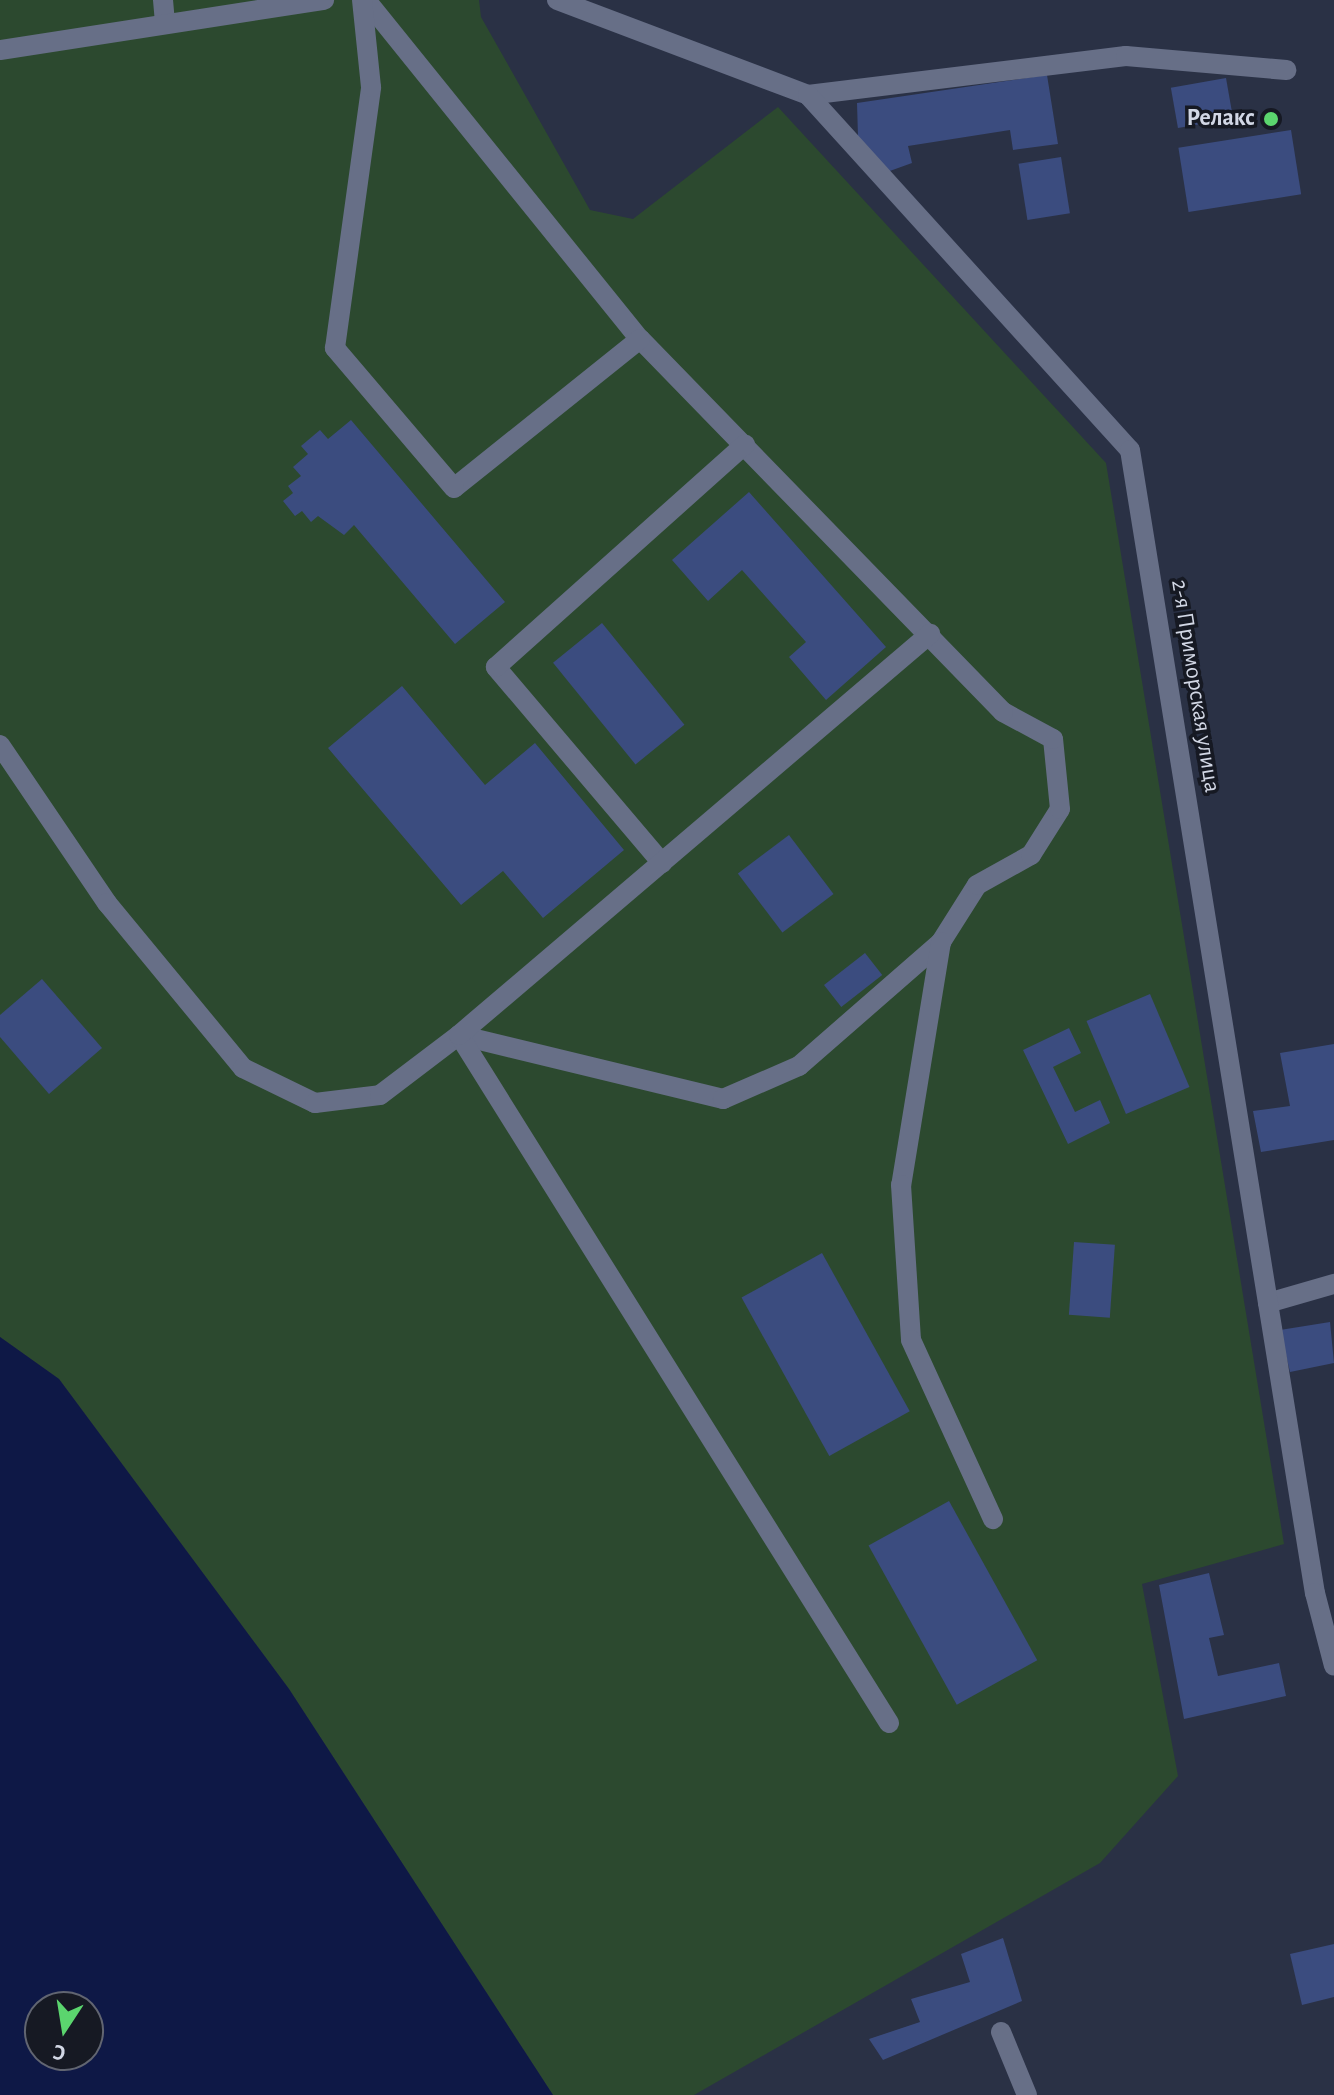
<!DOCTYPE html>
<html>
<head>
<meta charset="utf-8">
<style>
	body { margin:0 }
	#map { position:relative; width:1334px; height:2095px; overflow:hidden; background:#2a3145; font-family:"Alegreya Sans",sans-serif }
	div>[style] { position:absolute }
	.green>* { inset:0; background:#2c492f }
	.water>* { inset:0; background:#0e1846 }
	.building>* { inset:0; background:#3b4c7f; transform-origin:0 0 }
	.lane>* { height:20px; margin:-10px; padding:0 10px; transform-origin:10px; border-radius:10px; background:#676f87 }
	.street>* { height:20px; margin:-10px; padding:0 10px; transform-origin:10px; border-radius:10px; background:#676f87 }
	.dots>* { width:22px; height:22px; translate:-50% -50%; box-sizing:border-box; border:4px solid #161923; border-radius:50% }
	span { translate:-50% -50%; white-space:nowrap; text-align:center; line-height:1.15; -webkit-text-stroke:7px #161923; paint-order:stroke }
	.poi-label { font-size:24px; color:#d2d7e5; font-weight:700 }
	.right { translate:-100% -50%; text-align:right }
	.street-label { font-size:24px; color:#d2d7e5 }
	.north { position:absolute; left:24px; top:1991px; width:80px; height:80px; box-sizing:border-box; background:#161923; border:2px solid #616571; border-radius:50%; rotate:192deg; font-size:22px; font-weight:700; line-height:32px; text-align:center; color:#d2d7e5 }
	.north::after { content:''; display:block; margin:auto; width:28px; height:36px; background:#5bd56e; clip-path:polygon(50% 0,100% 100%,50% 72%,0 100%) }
</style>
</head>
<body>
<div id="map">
	<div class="green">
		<i style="clip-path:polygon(0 0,479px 0,481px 17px,590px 210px,633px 219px,778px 107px,1106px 463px,1284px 1544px,1142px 1584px,1178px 1776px,1100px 1863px,694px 2095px,553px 2095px,289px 1689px,59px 1379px,0 1337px)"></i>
	</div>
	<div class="water">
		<i style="clip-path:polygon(evenodd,0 1337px,59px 1379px,289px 1689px,553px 2095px,0 2095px,0 1337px,88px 2007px,88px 2055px,40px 2055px,40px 2007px,88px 2007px)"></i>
	</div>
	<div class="building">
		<i style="clip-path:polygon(1047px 75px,1058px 144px,1013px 150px,1010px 130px,908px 146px,912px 163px,887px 172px,858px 137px,857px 103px)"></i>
		<i style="left:1226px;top:78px;width:41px;height:56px;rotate:80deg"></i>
		<i style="left:1291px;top:130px;width:65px;height:114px;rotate:81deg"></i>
		<i style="left:1061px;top:157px;width:57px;height:43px;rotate:81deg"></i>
		<i style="clip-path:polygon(351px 420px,505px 602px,455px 644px,354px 525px,344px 535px,318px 516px,311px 522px,302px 511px,295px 516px,283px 501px,293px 493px,288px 486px,301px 476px,293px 467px,308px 454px,301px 446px,320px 430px,328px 439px)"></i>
		<i style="clip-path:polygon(749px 492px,886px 647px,826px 700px,789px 657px,806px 642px,742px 570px,708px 601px,672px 560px)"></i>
		<i style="left:602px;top:623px;width:131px;height:63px;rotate:51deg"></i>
		<i style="clip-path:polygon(402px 686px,485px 785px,535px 743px,624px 850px,543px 918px,503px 871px,461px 905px,328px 748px)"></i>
		<i style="left:789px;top:835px;width:74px;height:64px;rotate:53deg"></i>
		<i style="left:865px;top:953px;width:28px;height:52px;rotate:52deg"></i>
		<i style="clip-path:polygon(42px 979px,102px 1048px,49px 1094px,0 1037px,0 1015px)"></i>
		<i style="left:1150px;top:994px;width:101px;height:69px;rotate:67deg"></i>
		<i style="clip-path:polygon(1069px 1028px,1081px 1053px,1053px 1067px,1075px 1112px,1100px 1100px,1110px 1123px,1068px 1144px,1023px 1050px)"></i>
		<i style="clip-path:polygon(1334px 1044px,1334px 1140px,1261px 1152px,1253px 1111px,1290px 1106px,1280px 1053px)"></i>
		<i style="left:1074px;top:1242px;width:41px;height:73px;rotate:4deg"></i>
		<i style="left:822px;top:1253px;width:181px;height:92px;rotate:61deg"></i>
		<i style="clip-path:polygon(1330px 1322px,1334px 1363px,1290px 1372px,1280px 1330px)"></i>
		<i style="left:949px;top:1501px;width:182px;height:92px;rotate:61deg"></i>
		<i style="clip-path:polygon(1209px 1573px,1224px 1635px,1209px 1638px,1218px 1676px,1279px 1663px,1286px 1696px,1184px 1719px,1159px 1585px)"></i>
		<i style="clip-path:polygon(1003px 1938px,1022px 2001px,883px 2060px,869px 2039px,920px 2022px,911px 1999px,970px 1982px,961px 1954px)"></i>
		<i style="clip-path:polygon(1334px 1944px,1334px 1997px,1302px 2005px,1290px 1954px)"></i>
	</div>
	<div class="lane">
		<i style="left:163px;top:0;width:24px;rotate:85deg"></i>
		<i style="left:366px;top:0;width:436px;rotate:51.1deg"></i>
		<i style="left:0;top:50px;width:328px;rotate:-8.8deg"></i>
		<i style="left:808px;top:95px;width:320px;rotate:-7deg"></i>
		<i style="left:1126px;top:56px;width:161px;rotate:5deg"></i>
		<i style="left:0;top:745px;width:191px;rotate:55.9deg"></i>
		<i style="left:107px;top:903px;width:214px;rotate:50.5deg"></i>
		<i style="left:243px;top:1068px;width:80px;rotate:25.9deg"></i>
		<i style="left:315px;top:1103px;width:65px;rotate:-7deg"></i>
		<i style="left:380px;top:1095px;width:99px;rotate:-37.2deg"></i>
		<i style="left:459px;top:1035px;width:272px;rotate:13.6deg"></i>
		<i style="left:723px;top:1099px;width:83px;rotate:-23.5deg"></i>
		<i style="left:799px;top:1066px;width:189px;rotate:-41.1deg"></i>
		<i style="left:941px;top:942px;width:67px;rotate:-57.7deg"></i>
		<i style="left:977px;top:885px;width:62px;rotate:-29.1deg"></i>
		<i style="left:1031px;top:855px;width:54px;rotate:-57.8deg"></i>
		<i style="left:1060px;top:809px;width:70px;rotate:-95.7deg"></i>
		<i style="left:1053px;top:739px;width:57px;rotate:-151.6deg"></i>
		<i style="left:1003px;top:712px;width:520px;rotate:-134.22deg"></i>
		<i style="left:640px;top:339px;width:238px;rotate:141.3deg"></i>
		<i style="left:454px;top:488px;width:184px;rotate:-130.4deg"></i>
		<i style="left:335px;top:348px;width:263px;rotate:-82.1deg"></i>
		<i style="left:371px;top:87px;width:87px;rotate:-95.9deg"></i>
		<i style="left:662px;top:863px;width:257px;rotate:-130.3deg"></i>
		<i style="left:496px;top:667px;width:334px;rotate:-41.8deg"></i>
		<i style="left:941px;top:942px;width:246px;rotate:99.3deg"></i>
		<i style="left:901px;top:1185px;width:155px;rotate:86.3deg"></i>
		<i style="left:911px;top:1340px;width:197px;rotate:65.4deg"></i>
		<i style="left:1268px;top:1303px;width:69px;rotate:-16.1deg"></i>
		<i style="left:889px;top:1723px;width:811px;rotate:-122.01deg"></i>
		<i style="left:459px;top:1035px;width:619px;rotate:-40.41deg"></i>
		<i style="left:1001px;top:2032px;width:68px;rotate:67.6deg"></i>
	</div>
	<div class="street">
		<i style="left:557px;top:0;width:268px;rotate:20.7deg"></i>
		<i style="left:808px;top:95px;width:479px;rotate:47.8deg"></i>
		<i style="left:1130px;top:450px;width:1158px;rotate:80.81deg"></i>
		<i style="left:1315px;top:1593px;width:75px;rotate:75.4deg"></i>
	</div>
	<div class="dots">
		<i style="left:1271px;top:119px;background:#5bd56e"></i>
	</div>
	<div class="poi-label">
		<span class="right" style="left:1255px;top:119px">Релакс</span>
	</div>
	<div class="street-label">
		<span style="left:1195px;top:686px;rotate:81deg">2-я Приморская улица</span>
	</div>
	<div class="north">С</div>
</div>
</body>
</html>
